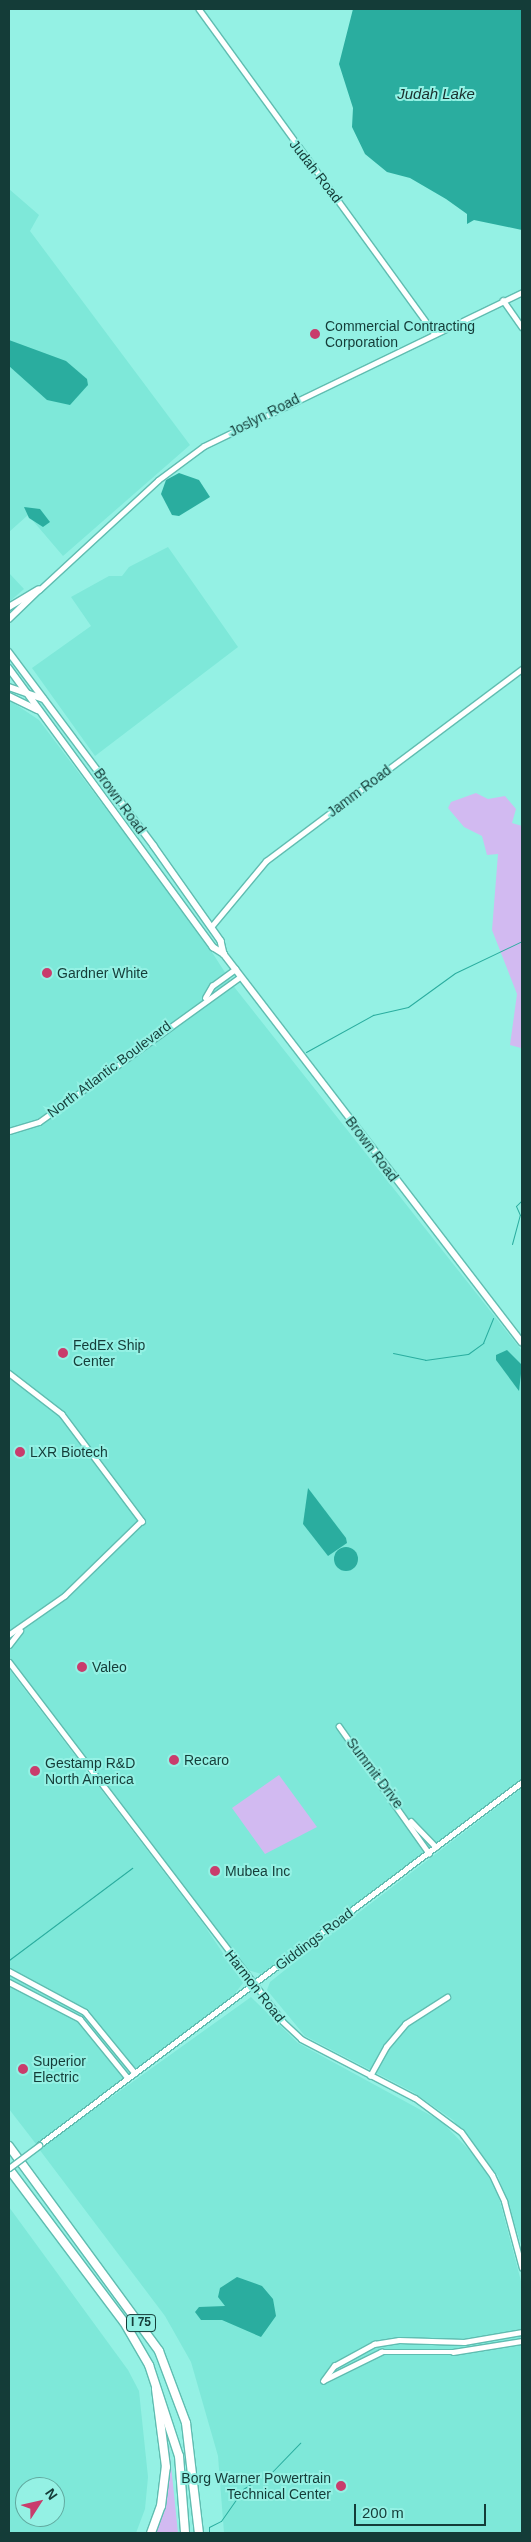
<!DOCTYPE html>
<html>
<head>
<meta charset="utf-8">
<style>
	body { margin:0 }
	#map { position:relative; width:531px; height:2542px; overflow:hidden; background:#94f1e4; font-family:Helvetica,sans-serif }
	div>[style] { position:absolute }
	.built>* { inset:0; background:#7ee8d9 }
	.green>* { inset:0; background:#d2baf1 }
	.water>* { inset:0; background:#2aad9f }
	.round { border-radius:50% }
	.stream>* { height:1px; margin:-0.5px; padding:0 0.5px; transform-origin:0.5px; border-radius:0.5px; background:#2aad9f }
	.roads { filter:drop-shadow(1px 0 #60bdb1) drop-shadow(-1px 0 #60bdb1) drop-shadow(0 1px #60bdb1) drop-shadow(0 -1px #60bdb1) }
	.minor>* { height:4.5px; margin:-2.25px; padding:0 2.25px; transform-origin:2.25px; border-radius:2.25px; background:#fff }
	.tertiary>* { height:5px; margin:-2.5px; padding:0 2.5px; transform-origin:2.5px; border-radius:2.5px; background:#fff }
	.secondary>* { height:5.5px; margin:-2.75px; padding:0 2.75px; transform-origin:2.75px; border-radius:2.75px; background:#fff }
	.motorway>* { height:8px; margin:-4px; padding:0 4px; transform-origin:4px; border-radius:4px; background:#fff }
	.bridges { filter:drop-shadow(1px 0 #60bdb1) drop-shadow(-1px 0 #60bdb1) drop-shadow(0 1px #60bdb1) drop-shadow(0 -1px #60bdb1) }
	.tertiary-bridge>* { height:5px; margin:-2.5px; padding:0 2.5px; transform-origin:2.5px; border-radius:2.5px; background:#fff }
	.dots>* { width:14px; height:14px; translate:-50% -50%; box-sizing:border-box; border:2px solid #94f1e4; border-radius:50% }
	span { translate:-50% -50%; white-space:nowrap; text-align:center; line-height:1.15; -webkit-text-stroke:4px #94f1e4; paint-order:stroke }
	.shield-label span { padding:1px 4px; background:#94f1e4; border:1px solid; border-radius:4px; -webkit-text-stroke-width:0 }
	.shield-label { font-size:12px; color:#143c38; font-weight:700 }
	.street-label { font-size:14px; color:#143c38 }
	.poi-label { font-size:14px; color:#143c38 }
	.left { translate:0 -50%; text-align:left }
	.right { translate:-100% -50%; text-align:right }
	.water-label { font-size:15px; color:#1a2f2c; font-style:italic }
	.frame { position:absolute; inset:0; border:10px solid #143c38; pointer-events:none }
	.north { position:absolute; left:15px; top:2477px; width:50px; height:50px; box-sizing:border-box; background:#94f1e4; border:1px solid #61a99f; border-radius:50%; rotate:55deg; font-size:14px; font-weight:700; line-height:20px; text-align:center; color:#143c38 }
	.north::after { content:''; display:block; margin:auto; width:18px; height:22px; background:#c93c6c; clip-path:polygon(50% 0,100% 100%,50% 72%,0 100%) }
	.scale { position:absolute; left:354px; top:2504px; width:132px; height:22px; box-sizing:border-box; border:2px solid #143c38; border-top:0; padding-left:6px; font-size:15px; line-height:18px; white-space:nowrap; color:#143c38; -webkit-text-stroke:4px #94f1e4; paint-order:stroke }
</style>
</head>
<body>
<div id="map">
	<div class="built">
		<i style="clip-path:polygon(9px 189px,39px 215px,30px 231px,190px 445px,63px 556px,28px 515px,9px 532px)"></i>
		<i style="clip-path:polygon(168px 547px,238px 647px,95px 756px,32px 668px,91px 626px,71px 597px,109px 576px,122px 576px,129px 567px)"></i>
		<i style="clip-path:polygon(9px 573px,24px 589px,9px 602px)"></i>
		<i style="clip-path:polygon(9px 700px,39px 720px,199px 932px,235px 988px,522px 1351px,522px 1779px,261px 1974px,248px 1970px,225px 1942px,9px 1656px)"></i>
		<i style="clip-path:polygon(9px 1669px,202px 1922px,243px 1983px,233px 1996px,36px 2144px,9px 2109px)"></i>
		<i style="clip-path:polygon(522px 1788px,522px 2247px,498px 2176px,453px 2120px,413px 2092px,305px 2036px,267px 1990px,270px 1982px,315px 1946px)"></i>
		<i style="clip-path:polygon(251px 1997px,298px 2043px,441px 2121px,476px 2157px,497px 2190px,522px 2285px,522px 2533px,224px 2533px,218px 2456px,191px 2362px,165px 2316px,39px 2149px)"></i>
		<i style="clip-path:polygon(evenodd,9px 2207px,128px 2370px,139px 2391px,148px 2477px,145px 2509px,136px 2533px,9px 2533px,9px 2207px,25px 2487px,55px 2487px,55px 2517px,25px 2517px,25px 2487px)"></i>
	</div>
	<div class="green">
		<i style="clip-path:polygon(476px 793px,488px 799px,505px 796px,516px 809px,512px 823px,522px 826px,521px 1048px,510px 1045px,517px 994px,492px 930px,498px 854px,487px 855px,482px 836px,464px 827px,448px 808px,451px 802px)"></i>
		<i style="clip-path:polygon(279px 1775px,317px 1827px,265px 1854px,232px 1808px)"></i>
		<i style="clip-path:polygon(169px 2446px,178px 2533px,155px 2533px,167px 2489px)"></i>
	</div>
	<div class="water">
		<i style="clip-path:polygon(353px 9px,522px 9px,522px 230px,474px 220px,467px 224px,467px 214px,446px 199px,410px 178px,387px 172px,365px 154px,352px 127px,353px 108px,339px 64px)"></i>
		<i style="clip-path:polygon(9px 340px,66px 361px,87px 379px,88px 385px,70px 405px,47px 400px,9px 366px)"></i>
		<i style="clip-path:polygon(179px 473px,199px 480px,210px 497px,179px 516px,172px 515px,161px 494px,166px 480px)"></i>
		<i style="clip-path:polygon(24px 507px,40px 509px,50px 522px,43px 527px,29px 518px)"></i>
		<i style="clip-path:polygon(507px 1350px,522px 1365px,519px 1391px,496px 1360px,496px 1355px)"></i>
		<i style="clip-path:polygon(308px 1488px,346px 1538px,347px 1543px,328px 1556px,303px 1524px)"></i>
		<i class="round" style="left:334px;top:1547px;width:24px;height:24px"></i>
		<i style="clip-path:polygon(237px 2277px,262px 2286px,273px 2299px,276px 2316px,261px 2337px,222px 2320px,201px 2320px,195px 2312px,199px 2307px,225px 2306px,218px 2297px,220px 2288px)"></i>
	</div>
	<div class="stream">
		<i style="left:306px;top:1052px;width:77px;rotate:-28.9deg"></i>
		<i style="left:373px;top:1015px;width:36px;rotate:-13deg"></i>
		<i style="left:408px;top:1007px;width:58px;rotate:-35.9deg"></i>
		<i style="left:455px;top:973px;width:74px;rotate:-25.5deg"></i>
		<i style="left:512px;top:1244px;width:30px;rotate:-75deg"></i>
		<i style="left:520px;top:1215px;width:10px;rotate:-114deg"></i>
		<i style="left:516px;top:1206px;width:8px;rotate:-45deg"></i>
		<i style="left:393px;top:1353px;width:33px;rotate:12deg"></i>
		<i style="left:425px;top:1360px;width:43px;rotate:-7.9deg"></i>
		<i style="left:468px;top:1354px;width:19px;rotate:-36deg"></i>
		<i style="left:483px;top:1343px;width:27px;rotate:-68deg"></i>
		<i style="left:9px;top:1960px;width:154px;rotate:-36.8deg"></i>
		<i style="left:269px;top:2475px;width:45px;rotate:-45.9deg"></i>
		<i style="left:209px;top:2533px;width:6px;rotate:-90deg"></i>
		<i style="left:209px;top:2527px;width:13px;rotate:-27deg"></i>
		<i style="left:221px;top:2521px;width:39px;rotate:-55deg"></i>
		<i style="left:243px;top:2489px;width:15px;rotate:-32deg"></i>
	</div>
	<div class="roads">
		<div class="minor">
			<i style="left:199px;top:9px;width:399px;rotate:54deg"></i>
			<i style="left:503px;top:300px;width:33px;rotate:55deg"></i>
			<i style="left:211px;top:927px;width:86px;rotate:-50.2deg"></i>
			<i style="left:266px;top:861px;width:320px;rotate:-36.9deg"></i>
			<i style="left:205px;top:998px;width:14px;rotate:-60deg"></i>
			<i style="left:212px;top:986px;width:29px;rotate:-36deg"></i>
			<i style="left:9px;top:1131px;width:31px;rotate:-17deg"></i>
			<i style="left:39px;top:1122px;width:248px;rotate:-35.8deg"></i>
			<i style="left:9px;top:1373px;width:67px;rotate:37.7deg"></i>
			<i style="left:62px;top:1414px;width:134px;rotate:53.2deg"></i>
			<i style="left:142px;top:1521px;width:107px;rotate:135.8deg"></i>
			<i style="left:65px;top:1596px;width:68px;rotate:145.1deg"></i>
			<i style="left:9px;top:1645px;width:18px;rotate:-52deg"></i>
			<i style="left:339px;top:1726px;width:156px;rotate:54.7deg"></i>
			<i style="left:411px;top:1821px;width:36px;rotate:46deg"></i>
			<i style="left:9px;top:1971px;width:86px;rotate:28.3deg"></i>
			<i style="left:85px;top:2012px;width:79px;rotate:50.7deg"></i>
			<i style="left:9px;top:1982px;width:80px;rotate:27.5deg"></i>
			<i style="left:80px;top:2019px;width:76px;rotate:50.9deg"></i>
			<i style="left:370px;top:2076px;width:33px;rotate:-61deg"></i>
			<i style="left:386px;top:2047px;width:30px;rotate:-50deg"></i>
			<i style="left:405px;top:2024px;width:50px;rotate:-32.7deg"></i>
			<i style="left:324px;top:2380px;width:64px;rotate:-26.2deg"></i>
			<i style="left:381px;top:2352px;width:72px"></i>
			<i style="left:453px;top:2352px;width:70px;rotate:-9.1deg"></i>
			<i style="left:323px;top:2381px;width:19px;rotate:-54deg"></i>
			<i style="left:334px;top:2366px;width:46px;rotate:-28.8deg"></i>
			<i style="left:374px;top:2344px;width:25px;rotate:-9deg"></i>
			<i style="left:399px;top:2340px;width:65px;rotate:1.8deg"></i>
			<i style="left:464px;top:2342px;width:59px;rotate:-9.8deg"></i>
		</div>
		<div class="tertiary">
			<i style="left:39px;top:590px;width:162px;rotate:-42.7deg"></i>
			<i style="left:158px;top:480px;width:57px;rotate:-36.5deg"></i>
			<i style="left:204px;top:446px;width:353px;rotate:-25.8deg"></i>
			<i style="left:9px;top:1662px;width:451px;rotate:52.7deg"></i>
			<i style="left:282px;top:2021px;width:26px;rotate:43deg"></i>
			<i style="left:301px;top:2039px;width:128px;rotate:27.4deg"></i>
			<i style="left:415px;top:2098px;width:57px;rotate:36.5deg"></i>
			<i style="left:461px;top:2132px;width:53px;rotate:54.2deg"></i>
			<i style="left:492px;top:2175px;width:29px;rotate:65deg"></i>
			<i style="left:504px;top:2201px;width:69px;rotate:75deg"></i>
			<i style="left:39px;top:2145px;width:604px;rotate:-36.93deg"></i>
		</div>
		<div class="secondary">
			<i style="left:9px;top:607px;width:33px;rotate:-31deg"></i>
			<i style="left:9px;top:619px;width:42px;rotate:-44deg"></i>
			<i style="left:9px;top:652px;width:242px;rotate:53.2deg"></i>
			<i style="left:154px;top:846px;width:116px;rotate:54.8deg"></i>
			<i style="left:221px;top:941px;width:13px;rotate:77deg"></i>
			<i style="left:9px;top:668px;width:346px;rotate:53.8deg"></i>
			<i style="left:213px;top:947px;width:13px;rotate:32deg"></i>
			<i style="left:224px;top:954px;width:489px;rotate:52.5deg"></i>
			<i style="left:9px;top:687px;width:36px;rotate:19deg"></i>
			<i style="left:9px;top:696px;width:32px;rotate:26deg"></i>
		</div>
		<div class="motorway">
			<i style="left:9px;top:2146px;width:254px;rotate:53.8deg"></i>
			<i style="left:159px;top:2351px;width:77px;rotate:69.4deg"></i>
			<i style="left:186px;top:2423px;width:111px;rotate:83.3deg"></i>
			<i style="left:9px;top:2169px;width:191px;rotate:53.1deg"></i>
			<i style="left:124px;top:2322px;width:50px;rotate:59.8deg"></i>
			<i style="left:149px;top:2365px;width:96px;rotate:71.8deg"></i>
			<i style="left:179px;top:2456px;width:77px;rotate:85.5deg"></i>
			<i style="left:151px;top:2533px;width:29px;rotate:-70deg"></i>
			<i style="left:161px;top:2506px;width:39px;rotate:-83deg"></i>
			<i style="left:166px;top:2467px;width:79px;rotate:-97.3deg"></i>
		</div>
	</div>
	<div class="bridges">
		<div class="tertiary-bridge">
			<i style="left:9px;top:2168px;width:38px;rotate:-37deg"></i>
		</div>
	</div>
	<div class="dots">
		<i style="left:315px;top:334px;background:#c93c6c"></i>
		<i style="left:47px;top:973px;background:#c93c6c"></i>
		<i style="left:63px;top:1353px;background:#c93c6c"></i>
		<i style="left:20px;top:1452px;background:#c93c6c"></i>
		<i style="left:82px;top:1667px;background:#c93c6c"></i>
		<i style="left:174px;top:1760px;background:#c93c6c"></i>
		<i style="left:35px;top:1771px;background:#c93c6c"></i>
		<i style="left:215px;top:1871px;background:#c93c6c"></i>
		<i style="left:23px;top:2069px;background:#c93c6c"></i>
		<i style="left:341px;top:2486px;background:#c93c6c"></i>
	</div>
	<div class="shield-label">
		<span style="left:141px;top:2323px">I 75</span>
	</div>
	<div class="street-label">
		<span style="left:316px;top:171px;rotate:52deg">Judah Road</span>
		<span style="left:264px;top:415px;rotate:-27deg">Joslyn Road</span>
		<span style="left:359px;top:791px;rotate:-37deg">Jamm Road</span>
		<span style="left:120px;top:801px;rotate:54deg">Brown Road</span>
		<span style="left:109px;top:1069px;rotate:-37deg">North Atlantic Boulevard</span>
		<span style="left:372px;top:1149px;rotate:53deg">Brown Road</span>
		<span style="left:375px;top:1773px;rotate:53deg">Summit Drive</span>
		<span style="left:314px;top:1939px;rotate:-37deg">Giddings Road</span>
		<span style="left:255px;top:1986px;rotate:52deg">Harmon Road</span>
	</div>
	<div class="poi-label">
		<span class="left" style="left:325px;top:334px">Commercial Contracting<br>Corporation</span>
		<span class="left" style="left:57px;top:973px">Gardner White</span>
		<span class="left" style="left:73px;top:1353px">FedEx Ship<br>Center</span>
		<span class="left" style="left:30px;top:1452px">LXR Biotech</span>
		<span class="left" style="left:92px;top:1667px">Valeo</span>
		<span class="left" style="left:184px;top:1760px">Recaro</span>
		<span class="left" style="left:45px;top:1771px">Gestamp R&amp;D<br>North America</span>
		<span class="left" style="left:225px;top:1871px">Mubea Inc</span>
		<span class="left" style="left:33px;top:2069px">Superior<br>Electric</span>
		<span class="right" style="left:331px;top:2486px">Borg Warner Powertrain<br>Technical Center</span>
	</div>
	<div class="water-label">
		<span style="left:436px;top:94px">Judah Lake</span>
	</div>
	<div class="frame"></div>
	<div class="north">N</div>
	<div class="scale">200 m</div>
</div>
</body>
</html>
